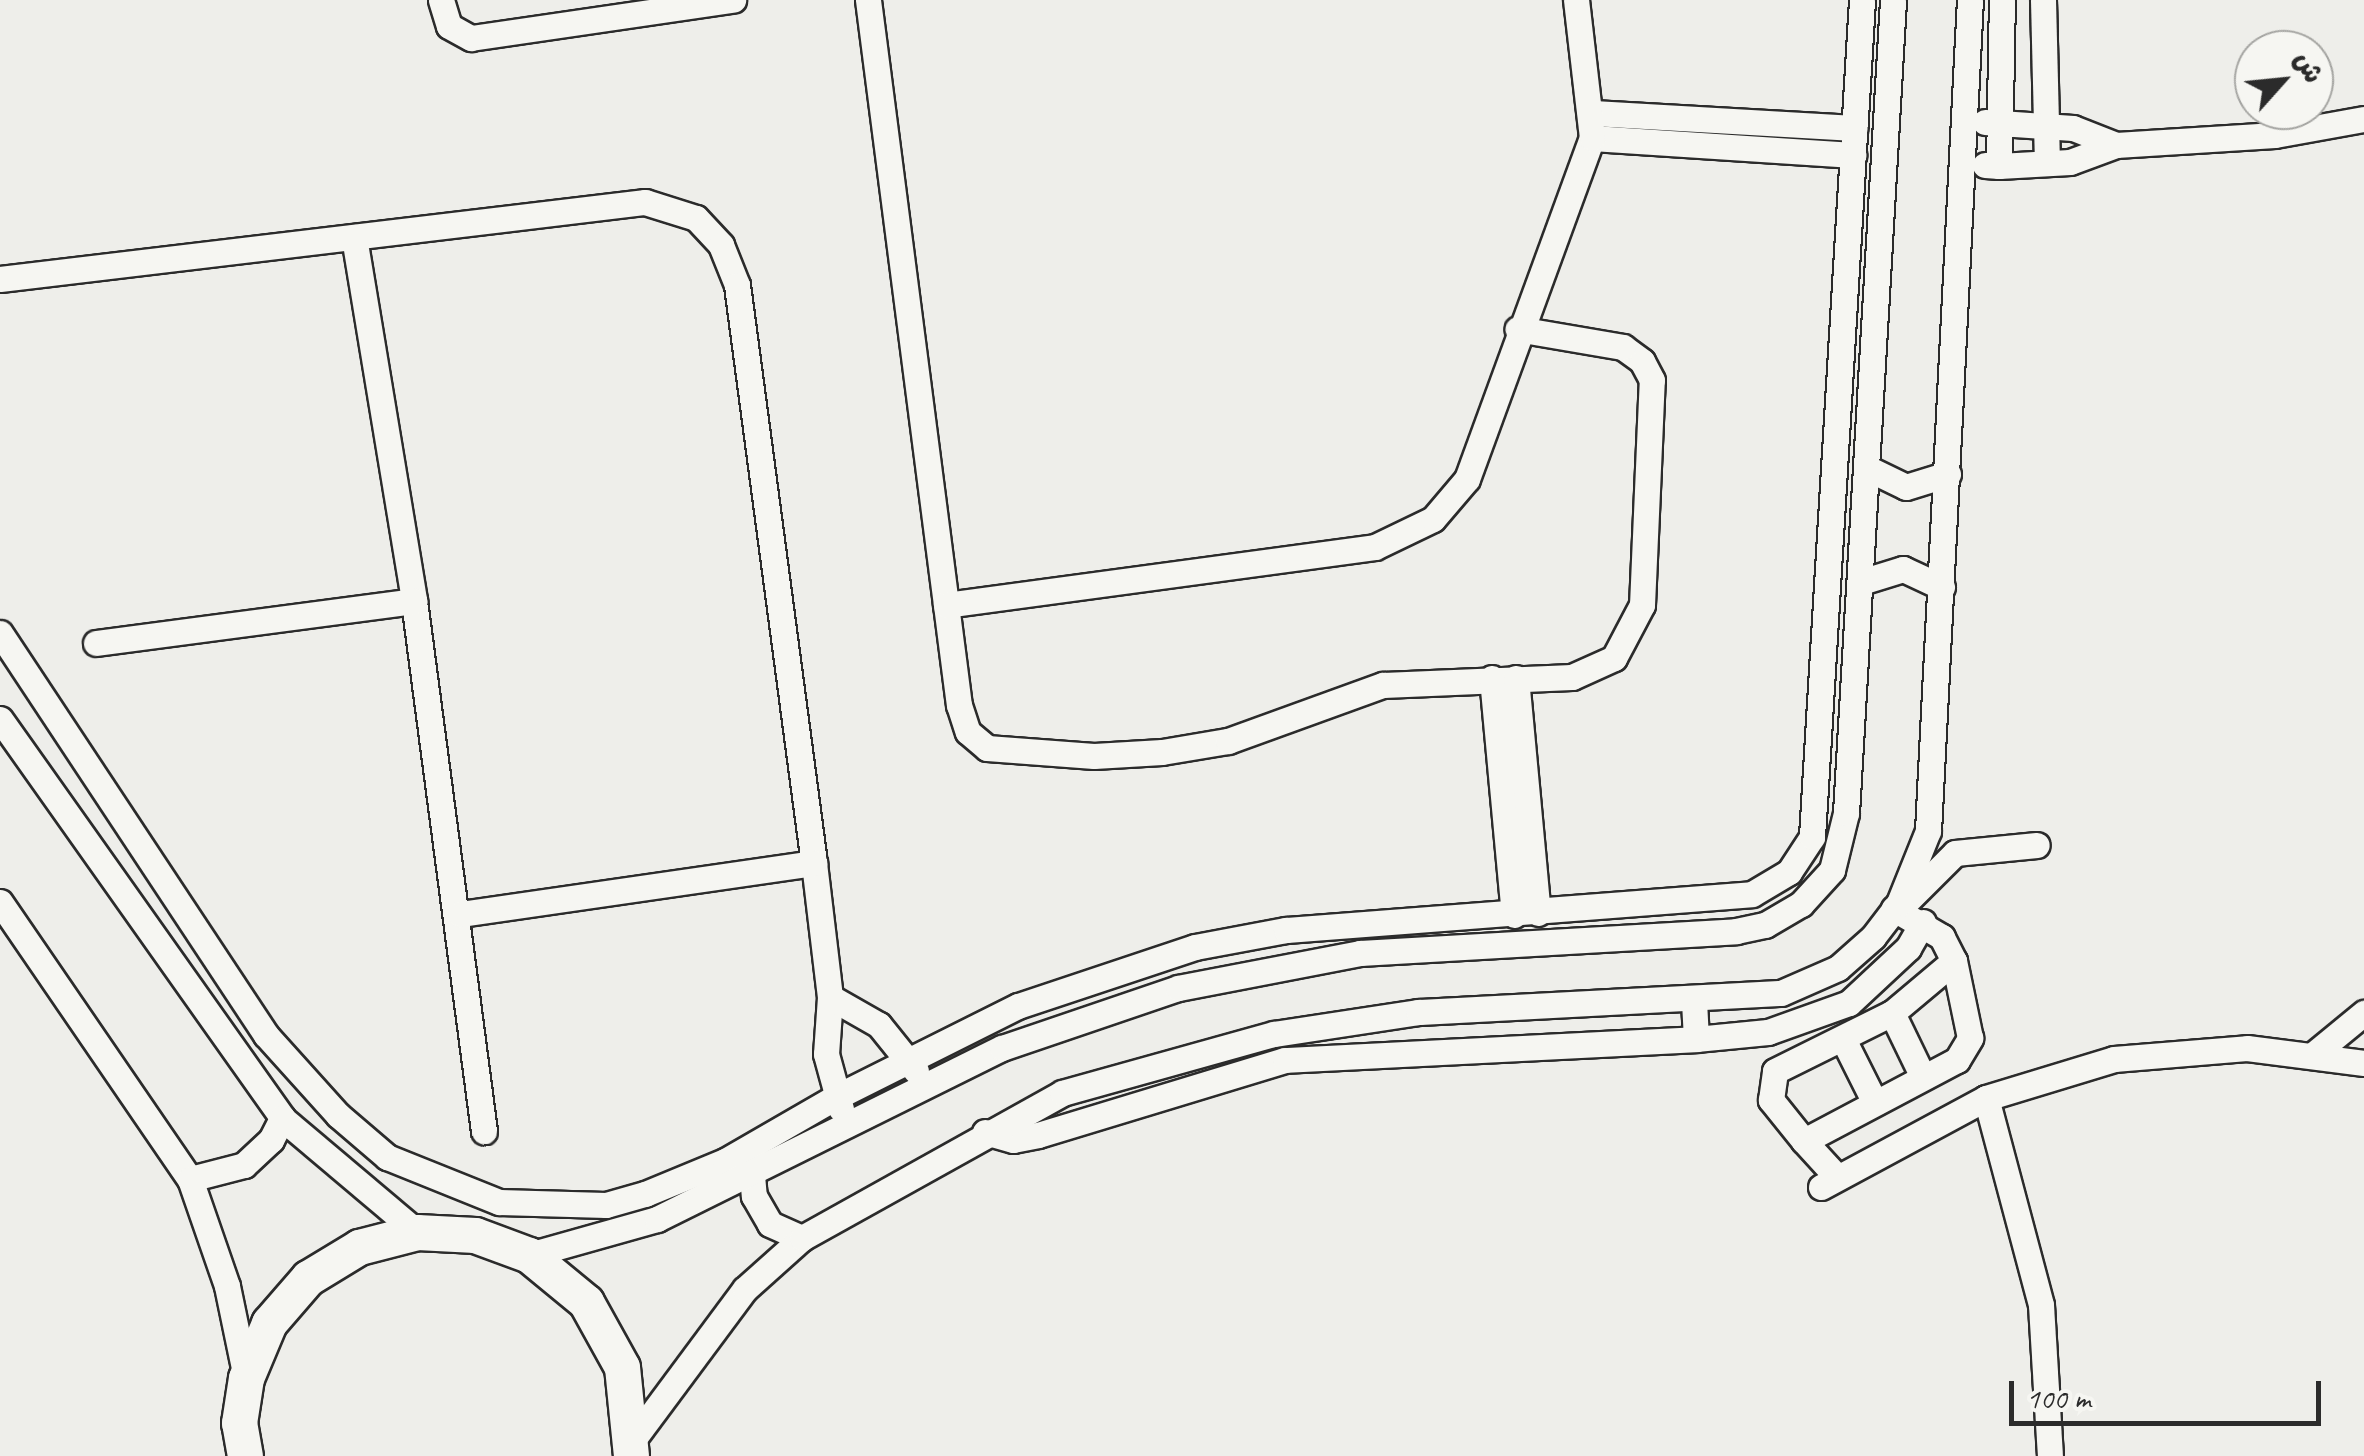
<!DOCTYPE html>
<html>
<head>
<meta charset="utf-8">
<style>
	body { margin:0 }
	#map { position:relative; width:2364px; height:1456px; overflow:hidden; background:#eeeeea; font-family:Caveat,"Playpen Sans Arabic",sans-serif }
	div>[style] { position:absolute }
	.roads { filter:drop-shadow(2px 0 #2b2b2b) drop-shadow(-2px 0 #2b2b2b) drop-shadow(0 2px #2b2b2b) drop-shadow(0 -2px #2b2b2b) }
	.street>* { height:25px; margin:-12.5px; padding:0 12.5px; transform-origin:12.5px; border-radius:12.5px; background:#f6f6f2 }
	.secondary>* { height:35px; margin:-17.5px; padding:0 17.5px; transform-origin:17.5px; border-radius:17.5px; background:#f6f6f2 }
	span { translate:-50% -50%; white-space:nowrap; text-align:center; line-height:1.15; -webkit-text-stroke:10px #f6f6f2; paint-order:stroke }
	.north { position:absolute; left:2234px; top:30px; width:100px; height:100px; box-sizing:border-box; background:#f6f6f2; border:2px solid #a5a5a2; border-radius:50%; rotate:63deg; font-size:28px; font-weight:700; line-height:40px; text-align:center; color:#2b2b2b }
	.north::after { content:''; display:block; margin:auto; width:35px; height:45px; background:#2b2b2b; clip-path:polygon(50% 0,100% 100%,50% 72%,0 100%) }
	.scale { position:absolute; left:2009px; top:1381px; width:312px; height:45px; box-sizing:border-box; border:5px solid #2b2b2b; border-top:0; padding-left:12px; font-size:30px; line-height:35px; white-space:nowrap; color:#2b2b2b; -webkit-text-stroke:8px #f6f6f2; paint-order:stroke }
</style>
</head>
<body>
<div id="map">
	<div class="roads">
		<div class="street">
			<i style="left:441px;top:0;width:27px;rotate:73deg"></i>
			<i style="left:449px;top:26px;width:25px;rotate:29deg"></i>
			<i style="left:471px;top:38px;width:265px;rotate:-8.3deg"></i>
			<i style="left:868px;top:0;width:711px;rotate:82.65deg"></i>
			<i style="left:959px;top:705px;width:28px;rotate:72deg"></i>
			<i style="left:968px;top:732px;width:25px;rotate:40deg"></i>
			<i style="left:987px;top:748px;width:107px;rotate:4.3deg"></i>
			<i style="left:1094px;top:756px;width:68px;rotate:-3.4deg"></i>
			<i style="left:1162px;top:752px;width:67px;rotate:-9.5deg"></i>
			<i style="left:1228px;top:741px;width:165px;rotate:-19.9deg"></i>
			<i style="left:1383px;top:685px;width:189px;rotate:-2.4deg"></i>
			<i style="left:1572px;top:677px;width:46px;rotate:-24.3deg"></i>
			<i style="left:1614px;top:658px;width:60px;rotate:-62.2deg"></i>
			<i style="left:1642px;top:605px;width:225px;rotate:-87.5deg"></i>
			<i style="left:1652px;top:380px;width:21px;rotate:-118deg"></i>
			<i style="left:1642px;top:361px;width:24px;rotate:-144deg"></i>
			<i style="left:1623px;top:347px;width:107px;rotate:-170.3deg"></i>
			<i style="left:2043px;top:0;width:163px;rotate:88.6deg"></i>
			<i style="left:1593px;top:113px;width:262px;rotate:3.3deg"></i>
			<i style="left:1985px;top:122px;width:88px;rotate:3.9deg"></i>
			<i style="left:2073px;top:128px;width:46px;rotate:21.6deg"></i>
			<i style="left:1592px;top:138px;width:262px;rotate:3.7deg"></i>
			<i style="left:1985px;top:165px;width:14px;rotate:4deg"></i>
			<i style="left:1999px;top:166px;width:166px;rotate:-89deg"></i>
			<i style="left:1999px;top:166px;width:71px;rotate:-3.2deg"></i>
			<i style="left:2070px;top:162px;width:49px;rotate:-20.3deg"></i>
			<i style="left:2116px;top:145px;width:159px;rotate:-3.6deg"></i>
			<i style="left:2275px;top:135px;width:90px;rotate:-10.2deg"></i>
			<i style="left:354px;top:237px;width:369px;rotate:80.6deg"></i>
			<i style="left:414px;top:601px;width:535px;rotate:82.48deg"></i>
			<i style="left:0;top:279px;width:650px;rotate:-6.81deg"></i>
			<i style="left:645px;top:202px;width:53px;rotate:17.4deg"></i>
			<i style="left:696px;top:218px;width:37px;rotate:47deg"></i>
			<i style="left:721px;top:245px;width:43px;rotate:68.2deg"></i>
			<i style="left:737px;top:285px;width:583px;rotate:82.41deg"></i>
			<i style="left:814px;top:863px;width:135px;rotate:83.2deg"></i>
			<i style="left:830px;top:997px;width:57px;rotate:94deg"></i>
			<i style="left:826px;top:1054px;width:57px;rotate:74.7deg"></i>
			<i style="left:1867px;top:468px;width:43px;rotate:26deg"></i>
			<i style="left:1906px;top:487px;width:44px;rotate:-17.2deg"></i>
			<i style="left:1861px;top:582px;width:44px;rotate:-17.2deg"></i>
			<i style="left:1903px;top:569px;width:43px;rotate:24.8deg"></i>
			<i style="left:946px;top:605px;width:433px;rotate:-7.7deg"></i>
			<i style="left:1375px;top:547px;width:64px;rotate:-25.8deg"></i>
			<i style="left:1433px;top:519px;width:52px;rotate:-49.6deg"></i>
			<i style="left:1467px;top:479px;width:363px;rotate:-69.9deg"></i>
			<i style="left:1592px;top:138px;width:139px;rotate:-96.6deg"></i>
			<i style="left:0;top:633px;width:482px;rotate:56.5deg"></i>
			<i style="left:266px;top:1035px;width:108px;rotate:48deg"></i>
			<i style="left:338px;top:1115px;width:65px;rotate:40.6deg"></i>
			<i style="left:387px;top:1157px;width:121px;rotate:21.9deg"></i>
			<i style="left:499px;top:1202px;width:107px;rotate:1.6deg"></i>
			<i style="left:606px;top:1205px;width:41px;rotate:-15.8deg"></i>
			<i style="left:645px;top:1194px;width:87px;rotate:-22.4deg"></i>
			<i style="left:725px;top:1161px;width:128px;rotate:-30deg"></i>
			<i style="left:836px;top:1097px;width:203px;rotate:-26.6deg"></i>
			<i style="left:1018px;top:1006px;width:187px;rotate:-18.4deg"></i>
			<i style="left:1195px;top:947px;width:93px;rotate:-10.6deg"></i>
			<i style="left:1286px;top:930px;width:467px;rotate:-4.4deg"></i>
			<i style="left:1752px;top:894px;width:43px;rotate:-30.7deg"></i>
			<i style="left:1789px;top:872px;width:42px;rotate:-56.7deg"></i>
			<i style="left:1812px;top:837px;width:838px;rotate:-86.58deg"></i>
			<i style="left:96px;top:643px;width:321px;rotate:-7.5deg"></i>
			<i style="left:1492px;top:678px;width:238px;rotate:84.7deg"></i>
			<i style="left:1516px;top:678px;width:236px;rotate:84.7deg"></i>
			<i style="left:0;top:719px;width:489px;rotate:54.7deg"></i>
			<i style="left:282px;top:1118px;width:177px;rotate:40.2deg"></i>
			<i style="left:1908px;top:900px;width:66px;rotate:-45deg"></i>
			<i style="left:1955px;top:853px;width:82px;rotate:-5.6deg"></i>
			<i style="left:0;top:902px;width:336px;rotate:55.6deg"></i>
			<i style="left:190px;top:1179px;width:113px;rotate:70.9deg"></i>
			<i style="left:227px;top:1286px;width:94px;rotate:78.3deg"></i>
			<i style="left:460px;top:914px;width:358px;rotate:-8.2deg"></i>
			<i style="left:830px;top:997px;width:56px;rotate:29.7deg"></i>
			<i style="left:879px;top:1025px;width:59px;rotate:51.2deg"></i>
			<i style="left:1892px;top:1013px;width:71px;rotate:64.2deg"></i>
			<i style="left:1696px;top:1039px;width:72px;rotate:-5.6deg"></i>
			<i style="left:1768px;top:1032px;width:86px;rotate:-19.7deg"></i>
			<i style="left:1849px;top:1003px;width:81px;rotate:-43deg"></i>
			<i style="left:1908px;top:948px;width:30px;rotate:-60deg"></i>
			<i style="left:1844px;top:1041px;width:69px;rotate:63.4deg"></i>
			<i style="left:2314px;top:1054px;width:65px;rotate:-39.4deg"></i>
			<i style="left:1986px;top:1098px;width:214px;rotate:75.1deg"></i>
			<i style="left:2041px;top:1305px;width:151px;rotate:86.6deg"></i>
			<i style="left:985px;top:1132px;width:29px;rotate:16deg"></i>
			<i style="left:1013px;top:1140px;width:25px;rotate:-11deg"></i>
			<i style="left:1038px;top:1135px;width:258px;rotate:-16.9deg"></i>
			<i style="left:1285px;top:1060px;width:412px;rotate:-2.9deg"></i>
			<i style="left:1696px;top:1039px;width:38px;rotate:-93deg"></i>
			<i style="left:1804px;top:1141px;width:53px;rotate:-128.8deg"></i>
			<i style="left:1771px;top:1100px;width:29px;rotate:-82deg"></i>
			<i style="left:1775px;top:1071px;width:131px;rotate:-26.4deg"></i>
			<i style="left:1892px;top:1013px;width:81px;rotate:-40deg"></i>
			<i style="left:752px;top:1175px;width:21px;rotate:85deg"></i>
			<i style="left:754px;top:1196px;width:32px;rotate:60deg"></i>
			<i style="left:770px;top:1224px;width:35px;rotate:24deg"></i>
			<i style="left:1837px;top:1177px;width:49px;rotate:-132.5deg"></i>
			<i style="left:1804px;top:1141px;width:173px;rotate:-27.9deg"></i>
			<i style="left:1957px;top:1060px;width:26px;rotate:-59deg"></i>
			<i style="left:1970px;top:1038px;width:79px;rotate:-101.7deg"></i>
			<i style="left:1954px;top:961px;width:27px;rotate:-117deg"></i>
			<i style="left:1942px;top:937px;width:56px;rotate:-149.7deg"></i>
			<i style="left:190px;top:1179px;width:56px;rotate:-14.5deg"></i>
			<i style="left:244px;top:1165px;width:37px;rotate:-43deg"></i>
			<i style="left:271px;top:1140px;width:25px;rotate:-63deg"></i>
			<i style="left:1821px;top:1187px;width:187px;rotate:-28.3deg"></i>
			<i style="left:1986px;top:1098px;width:134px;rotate:-16.9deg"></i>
			<i style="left:2114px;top:1059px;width:133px;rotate:-4.7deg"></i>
			<i style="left:2247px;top:1048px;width:118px;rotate:7.3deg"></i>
			<i style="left:529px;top:1255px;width:133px;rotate:-15.7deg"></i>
			<i style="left:657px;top:1219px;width:385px;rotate:-26.4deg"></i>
			<i style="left:1002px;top:1048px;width:186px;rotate:-18.8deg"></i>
			<i style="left:1178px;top:988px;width:185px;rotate:-10.9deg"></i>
			<i style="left:1360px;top:953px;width:377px;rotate:-3.3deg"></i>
			<i style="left:1736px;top:931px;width:30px;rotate:-12deg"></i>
			<i style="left:1765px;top:925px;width:42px;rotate:-30.3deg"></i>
			<i style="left:1801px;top:904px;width:46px;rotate:-47.6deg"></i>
			<i style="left:1832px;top:870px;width:59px;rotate:-76.2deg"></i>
			<i style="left:1846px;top:813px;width:814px;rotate:-86.69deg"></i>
			<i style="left:632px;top:1441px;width:189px;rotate:-53.4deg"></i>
			<i style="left:745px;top:1289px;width:76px;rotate:-41.8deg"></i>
			<i style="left:802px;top:1238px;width:298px;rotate:-29.1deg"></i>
			<i style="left:1062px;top:1093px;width:220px;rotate:-15.6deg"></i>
			<i style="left:1274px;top:1034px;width:146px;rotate:-8.7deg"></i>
			<i style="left:1418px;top:1012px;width:363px;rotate:-3deg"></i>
			<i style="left:1781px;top:993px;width:62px;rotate:-23.7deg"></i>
			<i style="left:1838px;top:968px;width:47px;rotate:-41.5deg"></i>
			<i style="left:1873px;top:937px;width:43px;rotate:-52.6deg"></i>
			<i style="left:1899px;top:903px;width:78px;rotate:-68.1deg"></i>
			<i style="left:1928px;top:831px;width:832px;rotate:-87.11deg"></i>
		</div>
		<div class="secondary">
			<i style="left:245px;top:1456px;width:34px;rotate:-100deg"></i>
			<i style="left:239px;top:1423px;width:46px;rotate:-81.2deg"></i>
			<i style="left:246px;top:1378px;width:60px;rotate:-67.3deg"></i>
			<i style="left:269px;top:1323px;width:60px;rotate:-49.1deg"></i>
			<i style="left:308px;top:1278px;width:60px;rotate:-31.3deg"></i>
			<i style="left:359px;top:1247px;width:60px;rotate:-14.5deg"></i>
			<i style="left:417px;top:1232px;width:58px;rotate:3deg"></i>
			<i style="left:475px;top:1235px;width:58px;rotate:20.3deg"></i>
			<i style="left:529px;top:1255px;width:74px;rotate:39.5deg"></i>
			<i style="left:586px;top:1302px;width:74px;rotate:61deg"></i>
			<i style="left:622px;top:1367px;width:89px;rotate:84.2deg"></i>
		</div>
	</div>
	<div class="north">ش</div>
	<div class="scale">100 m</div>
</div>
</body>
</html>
